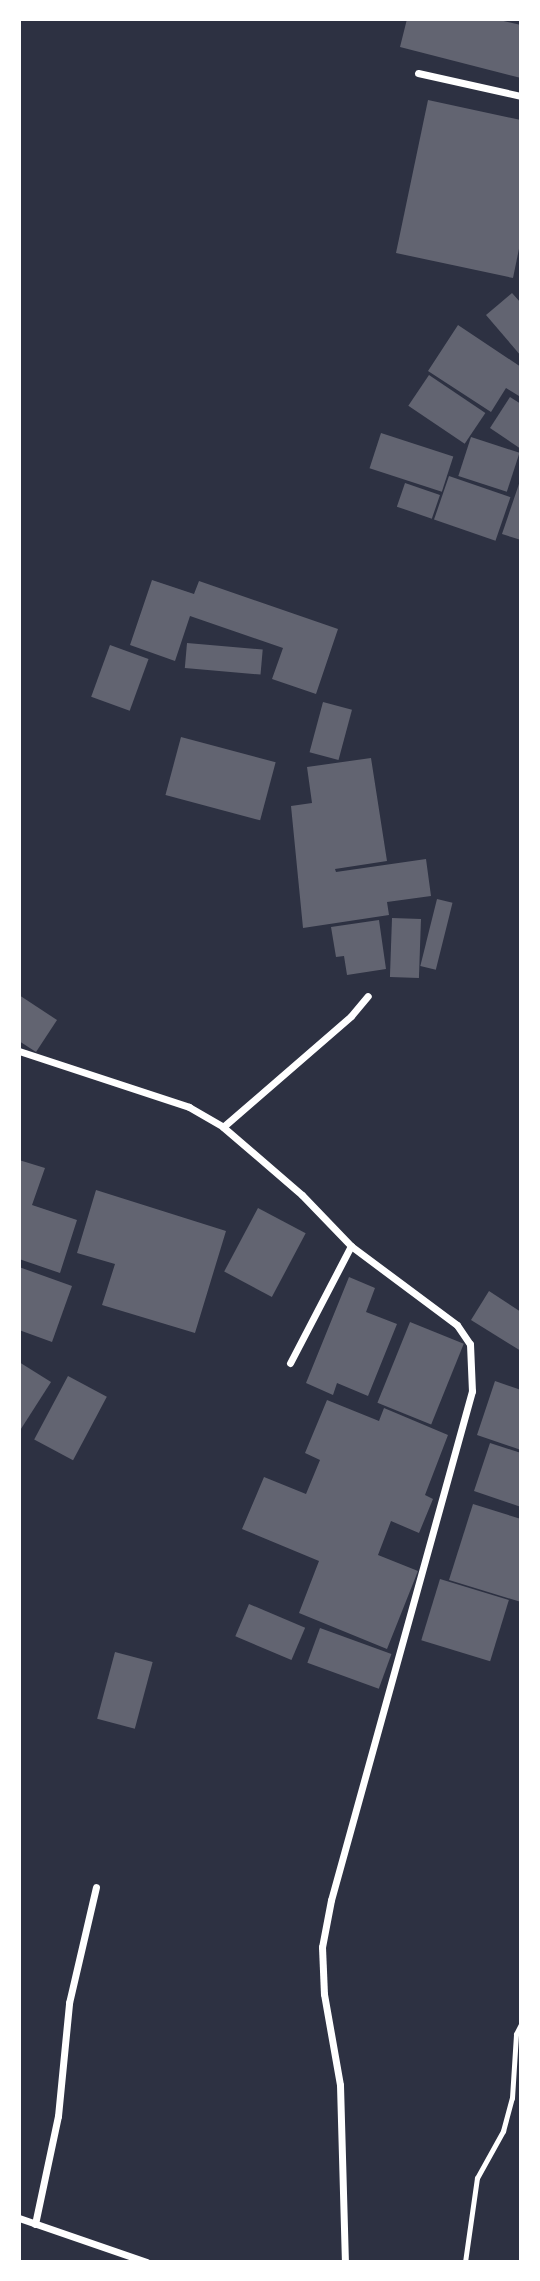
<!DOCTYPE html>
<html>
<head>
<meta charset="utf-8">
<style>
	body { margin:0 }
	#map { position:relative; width:540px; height:2281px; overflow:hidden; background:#2d3142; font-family:Roboto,sans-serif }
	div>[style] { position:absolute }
	.building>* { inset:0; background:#626471; transform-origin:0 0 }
	.service>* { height:5px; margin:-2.5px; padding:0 2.5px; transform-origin:2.5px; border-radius:2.5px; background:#fff }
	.minor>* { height:7px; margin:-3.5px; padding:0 3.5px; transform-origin:3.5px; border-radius:3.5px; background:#fff }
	span { translate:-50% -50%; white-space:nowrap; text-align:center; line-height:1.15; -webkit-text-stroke:5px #fff; paint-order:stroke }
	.frame { position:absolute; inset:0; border:21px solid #fff; pointer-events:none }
</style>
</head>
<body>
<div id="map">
	<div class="building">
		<i style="clip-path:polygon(407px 19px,495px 19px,521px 25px,521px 78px,400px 47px)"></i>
		<i style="clip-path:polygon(428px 100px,521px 120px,521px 239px,513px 278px,396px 253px)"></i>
		<i style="clip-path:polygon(512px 293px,521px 303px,521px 356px,486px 315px)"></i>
		<i style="clip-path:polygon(458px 325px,521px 367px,519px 396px,506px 388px,491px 412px,428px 371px)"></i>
		<i style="left:429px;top:375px;width:68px;height:37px;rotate:34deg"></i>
		<i style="clip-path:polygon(510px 397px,521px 404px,521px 449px,490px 428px)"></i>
		<i style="left:381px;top:433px;width:76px;height:37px;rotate:18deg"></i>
		<i style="left:471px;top:437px;width:51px;height:41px;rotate:18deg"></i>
		<i style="left:449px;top:476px;width:65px;height:46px;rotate:19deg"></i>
		<i style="clip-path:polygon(521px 478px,521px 540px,502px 534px)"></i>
		<i style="left:405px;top:483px;width:37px;height:25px;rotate:19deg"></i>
		<i style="clip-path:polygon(152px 580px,194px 594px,199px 581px,338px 629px,316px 694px,272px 679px,283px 648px,190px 616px,175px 661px,130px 645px)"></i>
		<i style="left:187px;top:643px;width:76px;height:25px;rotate:5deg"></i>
		<i style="left:110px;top:645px;width:41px;height:55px;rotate:20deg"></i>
		<i style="left:323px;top:702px;width:30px;height:52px;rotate:15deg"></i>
		<i style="left:181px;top:737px;width:98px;height:60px;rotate:15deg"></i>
		<i style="clip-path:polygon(371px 758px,387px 861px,335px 869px,336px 872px,426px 859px,431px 896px,387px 902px,389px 915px,303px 928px,291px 806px,312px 803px,307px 767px)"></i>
		<i style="left:437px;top:899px;width:16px;height:69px;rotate:14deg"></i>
		<i style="left:392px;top:918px;width:29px;height:59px;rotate:2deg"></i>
		<i style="clip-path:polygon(379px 920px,386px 969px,347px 975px,344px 956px,336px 957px,331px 927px)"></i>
		<i style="clip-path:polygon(19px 995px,57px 1020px,36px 1052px,19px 1041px)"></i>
		<i style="clip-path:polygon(19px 1160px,45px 1168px,32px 1205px,77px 1220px,60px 1273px,19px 1259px)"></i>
		<i style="clip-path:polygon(96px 1190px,226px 1231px,195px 1333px,102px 1305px,115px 1264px,77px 1253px)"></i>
		<i style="left:258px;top:1208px;width:54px;height:72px;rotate:28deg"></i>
		<i style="clip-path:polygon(19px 1267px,72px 1286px,52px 1342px,19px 1330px)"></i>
		<i style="clip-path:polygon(349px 1277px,375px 1288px,366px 1312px,397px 1324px,368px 1396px,337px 1383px,333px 1395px,306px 1383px)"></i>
		<i style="clip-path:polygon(489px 1291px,521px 1312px,521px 1351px,471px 1320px)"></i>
		<i style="left:410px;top:1322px;width:58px;height:87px;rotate:22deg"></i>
		<i style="clip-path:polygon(19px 1362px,51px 1382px,19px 1432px)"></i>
		<i style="left:68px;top:1376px;width:44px;height:72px;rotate:28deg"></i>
		<i style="clip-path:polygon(495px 1381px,521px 1390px,521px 1450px,477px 1435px)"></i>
		<i style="clip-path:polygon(327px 1400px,379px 1421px,384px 1408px,448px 1435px,425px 1495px,433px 1499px,419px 1533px,391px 1521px,378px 1555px,418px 1571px,387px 1649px,299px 1613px,319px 1561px,242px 1529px,264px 1477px,306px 1494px,320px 1460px,305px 1453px)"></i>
		<i style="clip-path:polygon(490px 1443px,521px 1453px,521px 1507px,474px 1491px)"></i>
		<i style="clip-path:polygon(473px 1504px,521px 1519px,521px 1602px,449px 1580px)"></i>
		<i style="left:440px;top:1579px;width:72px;height:64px;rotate:17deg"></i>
		<i style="left:249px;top:1604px;width:61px;height:35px;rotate:23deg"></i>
		<i style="left:320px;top:1628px;width:76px;height:37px;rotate:20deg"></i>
		<i style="left:115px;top:1652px;width:39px;height:69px;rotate:15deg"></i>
	</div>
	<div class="service">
		<i style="left:465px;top:2262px;width:85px;rotate:-81.9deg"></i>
		<i style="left:477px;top:2178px;width:54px;rotate:-61deg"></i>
		<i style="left:503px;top:2131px;width:34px;rotate:-75deg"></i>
		<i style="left:512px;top:2098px;width:64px;rotate:-86.4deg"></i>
		<i style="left:516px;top:2034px;width:11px;rotate:-63deg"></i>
	</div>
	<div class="minor">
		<i style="left:418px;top:73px;width:106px;rotate:12.6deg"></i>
		<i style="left:19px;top:1051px;width:179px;rotate:18.2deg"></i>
		<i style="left:189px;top:1107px;width:39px;rotate:30deg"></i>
		<i style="left:223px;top:1127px;width:104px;rotate:40.7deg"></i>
		<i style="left:302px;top:1195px;width:71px;rotate:46.1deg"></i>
		<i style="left:351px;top:1246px;width:132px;rotate:36.7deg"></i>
		<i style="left:457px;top:1325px;width:23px;rotate:56deg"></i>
		<i style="left:470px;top:1344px;width:47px;rotate:87.6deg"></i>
		<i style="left:472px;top:1391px;width:528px;rotate:105.48deg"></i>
		<i style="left:331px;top:1900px;width:48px;rotate:100.8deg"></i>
		<i style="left:322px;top:1947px;width:47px;rotate:87.6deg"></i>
		<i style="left:324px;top:1994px;width:92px;rotate:80deg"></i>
		<i style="left:340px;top:2085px;width:177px;rotate:88.4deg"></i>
		<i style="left:223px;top:1127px;width:169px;rotate:-40.9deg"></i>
		<i style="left:351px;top:1016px;width:26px;rotate:-50deg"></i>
		<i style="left:290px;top:1363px;width:132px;rotate:-62.5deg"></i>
		<i style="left:19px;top:2218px;width:135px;rotate:19deg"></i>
		<i style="left:35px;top:2224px;width:110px;rotate:-78deg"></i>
		<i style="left:58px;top:2116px;width:114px;rotate:-84.4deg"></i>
		<i style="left:69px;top:2003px;width:119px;rotate:-76.9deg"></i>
	</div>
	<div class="frame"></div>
</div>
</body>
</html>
